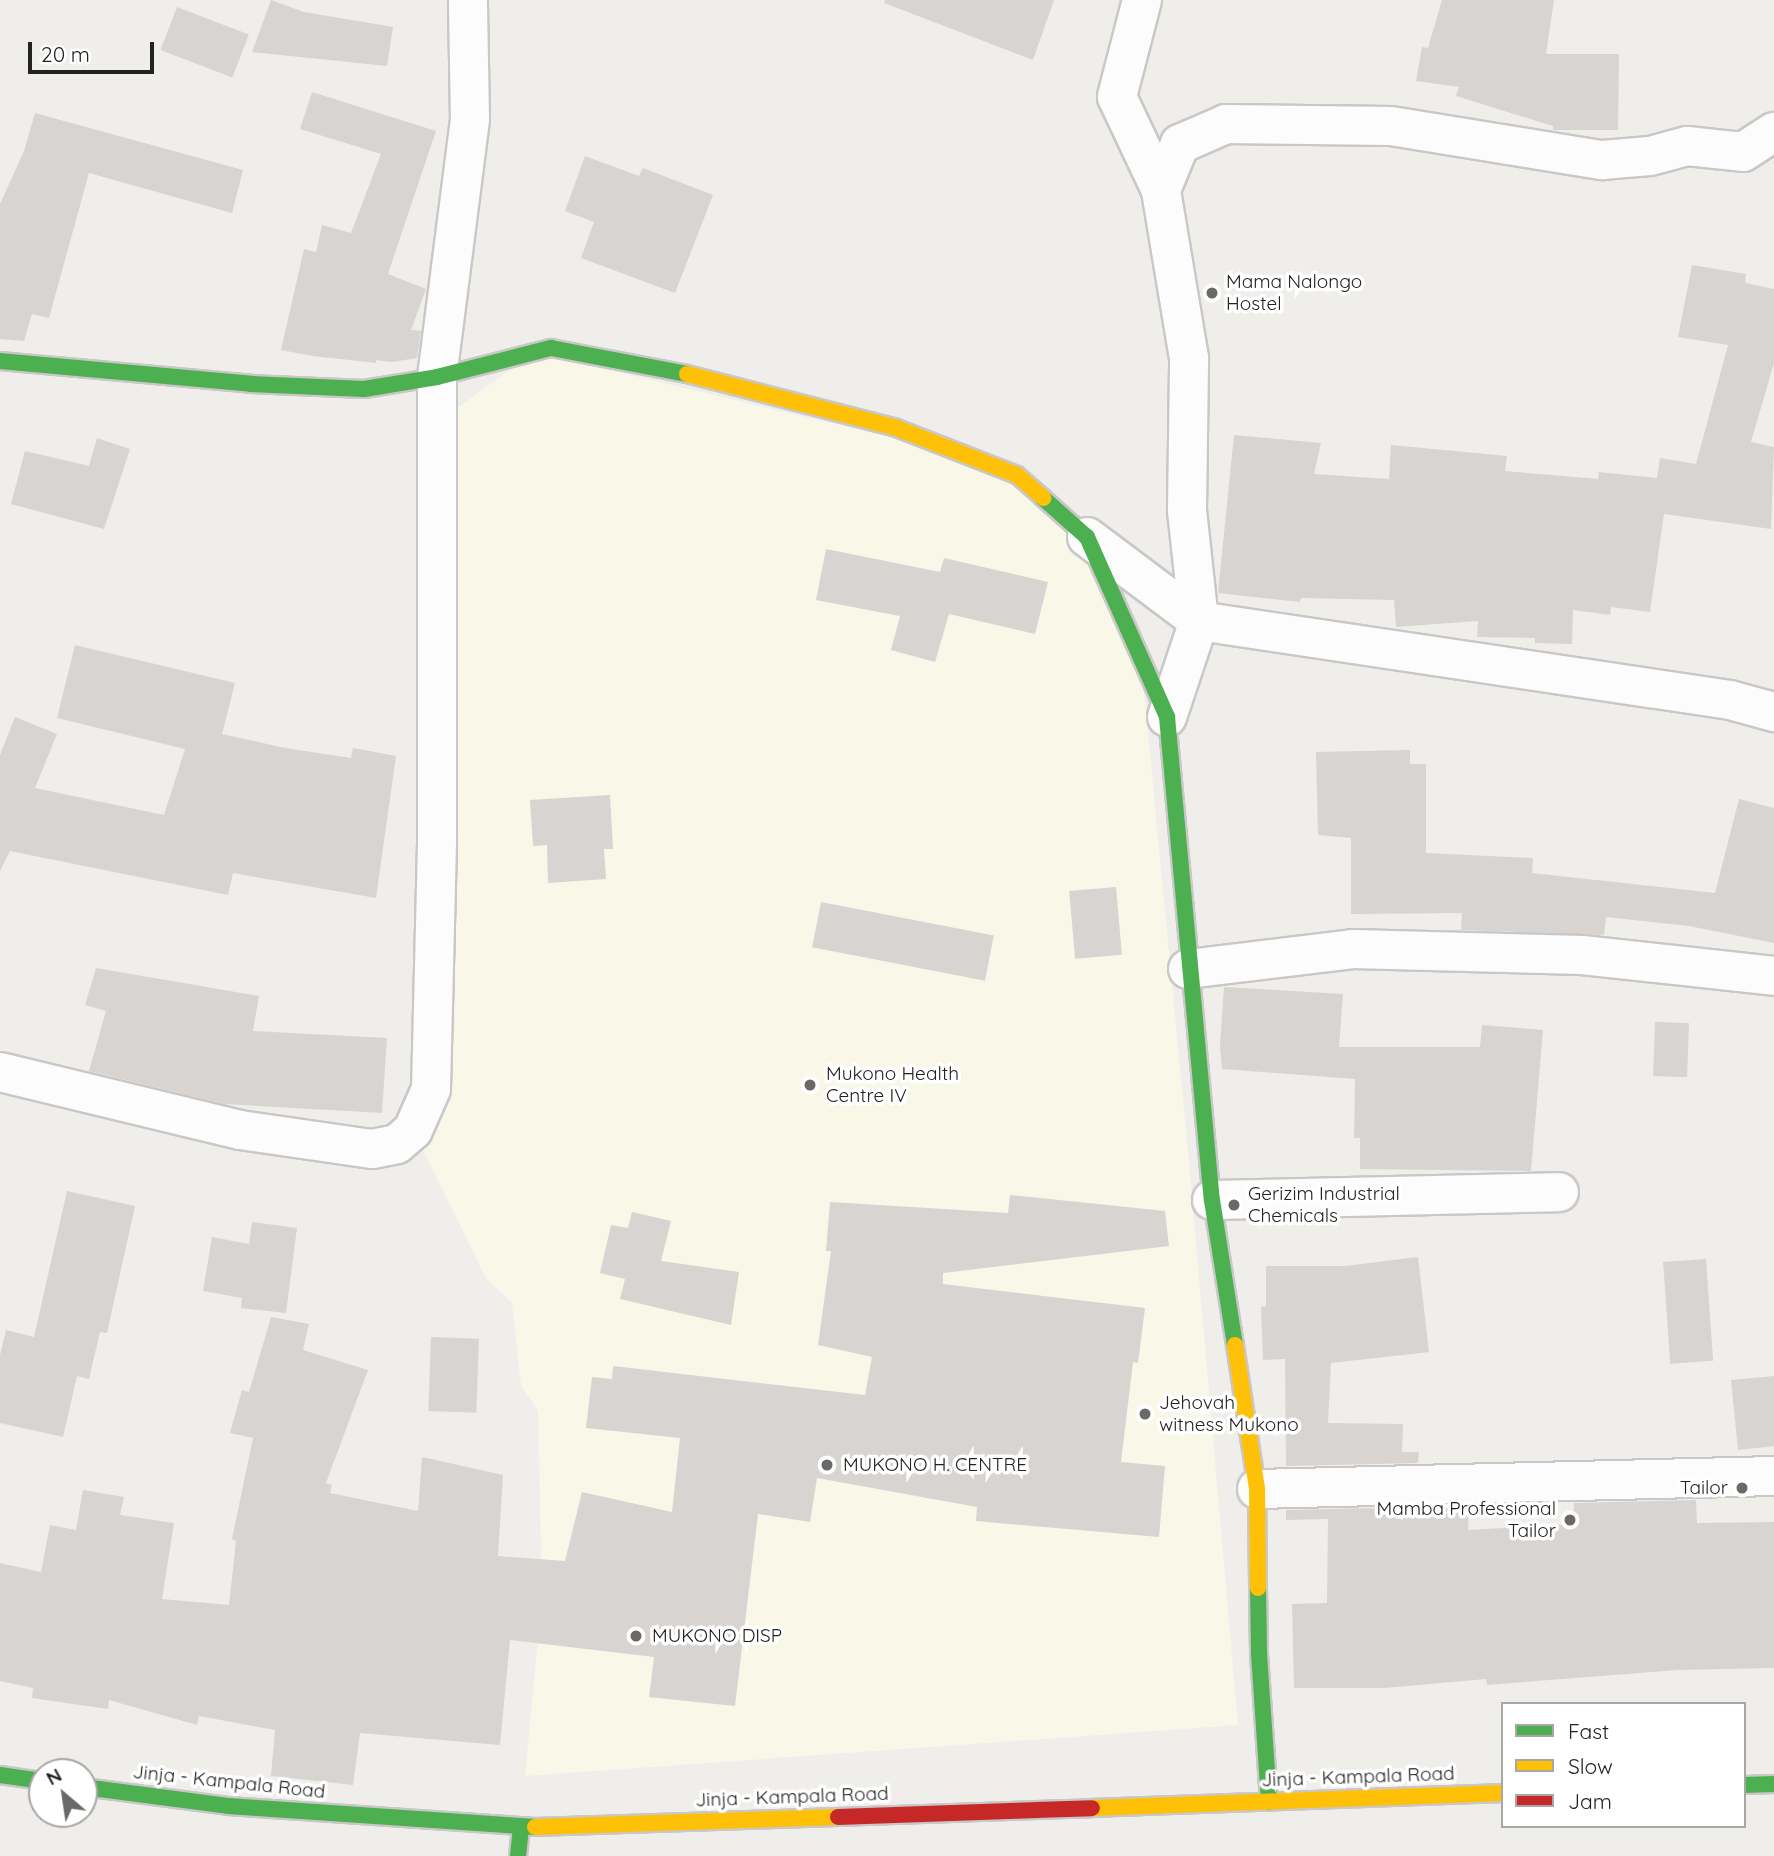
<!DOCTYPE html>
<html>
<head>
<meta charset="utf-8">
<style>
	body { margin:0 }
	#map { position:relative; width:1774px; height:1856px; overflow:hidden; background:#f0eeeb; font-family:Quicksand,sans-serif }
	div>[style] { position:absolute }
	.education>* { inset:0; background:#f8f7e8 }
	.building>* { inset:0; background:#d7d4d2; transform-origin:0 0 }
	.roads { filter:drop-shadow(2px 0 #c9c8c7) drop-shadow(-2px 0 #c9c8c7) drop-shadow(0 2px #c9c8c7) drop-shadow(0 -2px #c9c8c7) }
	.street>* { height:38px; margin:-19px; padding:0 19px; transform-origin:19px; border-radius:19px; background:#fdfcfc }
	.fast>* { height:16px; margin:-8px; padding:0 8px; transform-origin:8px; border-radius:8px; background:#4caf50 }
	.slow>* { height:16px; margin:-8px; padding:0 8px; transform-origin:8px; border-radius:8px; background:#ffc107 }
	.jam>* { height:16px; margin:-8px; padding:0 8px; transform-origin:8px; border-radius:8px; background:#c62828 }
	.dots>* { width:19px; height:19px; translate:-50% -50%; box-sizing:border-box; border:4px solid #fff; border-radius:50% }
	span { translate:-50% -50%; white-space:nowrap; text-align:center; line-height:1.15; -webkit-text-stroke:7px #fff; paint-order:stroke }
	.poi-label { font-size:19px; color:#222 }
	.left { translate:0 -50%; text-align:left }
	.right { translate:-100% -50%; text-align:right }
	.street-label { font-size:19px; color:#222 }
	.legend { position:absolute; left:1501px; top:1702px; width:245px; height:126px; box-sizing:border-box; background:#fff; border:2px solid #a7a7a7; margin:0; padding:9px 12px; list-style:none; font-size:21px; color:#222 }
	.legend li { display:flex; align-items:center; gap:14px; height:35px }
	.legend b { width:35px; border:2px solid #a7a7a7 }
	.north { position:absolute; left:28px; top:1758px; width:70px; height:70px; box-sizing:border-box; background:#fff; border:2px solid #a7a7a7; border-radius:50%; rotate:331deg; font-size:19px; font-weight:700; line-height:28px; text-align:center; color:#222 }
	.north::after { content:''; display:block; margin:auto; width:24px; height:32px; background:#6a6968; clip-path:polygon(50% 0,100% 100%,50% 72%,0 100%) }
	.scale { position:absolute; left:28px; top:42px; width:126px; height:32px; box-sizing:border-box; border:4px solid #222; border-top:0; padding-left:9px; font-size:21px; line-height:24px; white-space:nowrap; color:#222; -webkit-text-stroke:5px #fff; paint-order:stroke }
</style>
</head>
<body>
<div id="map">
	<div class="education">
		<i style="clip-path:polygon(534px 352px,973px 457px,1072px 524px,1144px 691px,1189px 1162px,1238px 1725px,525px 1776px,542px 1597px,538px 1411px,521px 1385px,512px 1303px,486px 1278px,421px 1146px,455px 1024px,440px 722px,437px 423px)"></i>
	</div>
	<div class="building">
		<i style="clip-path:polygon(271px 0,304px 12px,393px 27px,387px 66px,252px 52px)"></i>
		<i style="clip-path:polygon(885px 0,1054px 0,1033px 60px,884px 3px)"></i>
		<i style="clip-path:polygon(1442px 0,1554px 0,1546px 54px,1619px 54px,1618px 130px,1553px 130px,1553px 126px,1456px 96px,1459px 87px,1416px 81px,1422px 47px,1428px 48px)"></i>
		<i style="left:177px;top:7px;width:77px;height:46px;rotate:21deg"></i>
		<i style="clip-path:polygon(312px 92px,436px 131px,388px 274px,426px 289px,411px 330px,421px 331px,417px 358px,392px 362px,376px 360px,376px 363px,313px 356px,281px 350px,304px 249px,316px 252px,322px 225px,351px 233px,381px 154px,300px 129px)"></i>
		<i style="clip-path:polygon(35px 113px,243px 170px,232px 213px,89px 173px,49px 318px,32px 314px,24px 341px,0 339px,0 204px,24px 151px)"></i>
		<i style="clip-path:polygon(585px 156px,639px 176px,643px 168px,713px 195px,675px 293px,581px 258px,594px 222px,565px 211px)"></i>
		<i style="clip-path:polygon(1692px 265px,1746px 274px,1745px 283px,1774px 289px,1774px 363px,1751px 442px,1774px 447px,1771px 529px,1664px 514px,1650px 612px,1611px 607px,1610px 615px,1573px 610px,1572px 644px,1535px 643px,1535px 638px,1477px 637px,1478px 621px,1396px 627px,1394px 600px,1301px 598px,1300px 602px,1218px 593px,1234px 435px,1321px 443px,1314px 474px,1389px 479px,1391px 445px,1507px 456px,1505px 471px,1598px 479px,1599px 472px,1657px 478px,1660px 458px,1696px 464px,1728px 345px,1678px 337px)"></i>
		<i style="clip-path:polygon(97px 438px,130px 449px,104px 529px,11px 504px,25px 451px,89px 466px)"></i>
		<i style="clip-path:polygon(826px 549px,940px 572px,944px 558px,1048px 582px,1035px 634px,949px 614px,935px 662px,891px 650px,900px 616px,816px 600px)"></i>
		<i style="clip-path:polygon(75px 645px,235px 683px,222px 734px,285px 748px,351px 758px,353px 748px,396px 756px,376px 898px,233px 873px,228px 895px,10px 851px,0 871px,0 755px,15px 717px,57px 734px,35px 788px,164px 815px,185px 749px,57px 718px)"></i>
		<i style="clip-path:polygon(1410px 750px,1410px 764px,1426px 764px,1426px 853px,1533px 858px,1532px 873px,1715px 893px,1739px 799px,1774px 808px,1774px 943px,1689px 926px,1606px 917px,1604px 935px,1461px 930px,1462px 913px,1351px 914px,1351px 838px,1318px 835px,1316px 752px)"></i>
		<i style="clip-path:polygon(610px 795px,613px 849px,604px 849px,606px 879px,548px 883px,547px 845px,533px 846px,530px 800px)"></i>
		<i style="left:1116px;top:887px;width:68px;height:47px;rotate:85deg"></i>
		<i style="left:821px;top:902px;width:176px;height:46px;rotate:11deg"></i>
		<i style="clip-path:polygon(96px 968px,259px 996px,253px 1031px,387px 1038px,382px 1113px,224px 1104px,89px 1071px,106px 1011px,85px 1005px)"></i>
		<i style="clip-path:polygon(1224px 987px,1343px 994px,1339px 1047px,1480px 1047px,1482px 1025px,1543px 1030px,1531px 1171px,1360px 1169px,1360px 1138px,1354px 1138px,1355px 1079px,1222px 1069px,1220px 1046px)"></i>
		<i style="left:1655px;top:1022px;width:34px;height:54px;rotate:2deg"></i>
		<i style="clip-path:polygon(67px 1191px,135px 1206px,107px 1333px,100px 1332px,89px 1379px,77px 1376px,63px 1437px,0 1423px,0 1355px,6px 1330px,34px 1337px)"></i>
		<i style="clip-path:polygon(1010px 1195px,1165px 1211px,1169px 1246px,943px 1273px,943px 1284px,1145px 1308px,1138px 1363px,1133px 1362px,1121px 1462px,1165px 1466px,1159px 1537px,976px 1521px,977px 1507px,817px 1478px,810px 1522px,758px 1514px,735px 1706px,649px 1697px,654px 1657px,510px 1640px,500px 1745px,360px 1733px,353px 1785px,271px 1776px,275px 1730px,199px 1716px,197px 1725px,109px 1700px,108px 1709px,32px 1698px,33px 1688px,0 1681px,0 1563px,41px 1572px,50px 1525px,76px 1530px,83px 1490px,124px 1497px,120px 1515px,174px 1523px,162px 1599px,229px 1605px,236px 1541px,232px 1539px,253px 1438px,230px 1433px,242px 1390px,249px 1392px,271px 1317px,309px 1324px,303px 1350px,368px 1370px,326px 1483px,332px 1485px,330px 1493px,418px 1511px,422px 1457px,503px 1475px,498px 1556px,565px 1561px,582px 1492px,672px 1512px,680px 1438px,586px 1428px,592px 1377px,612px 1379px,613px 1366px,865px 1395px,872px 1357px,818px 1345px,831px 1251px,826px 1251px,830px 1202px,1008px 1213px)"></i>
		<i style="clip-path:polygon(632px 1212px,671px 1221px,661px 1261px,739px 1272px,731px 1325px,620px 1299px,625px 1279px,600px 1273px,611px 1225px,628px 1228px)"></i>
		<i style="clip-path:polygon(252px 1222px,297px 1228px,286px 1313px,241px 1308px,242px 1298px,203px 1291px,212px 1237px,249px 1244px)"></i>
		<i style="clip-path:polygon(1418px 1257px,1429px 1352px,1331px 1363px,1328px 1423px,1403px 1424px,1402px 1452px,1419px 1452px,1418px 1463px,1286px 1466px,1285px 1359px,1263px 1360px,1261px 1307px,1266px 1306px,1266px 1266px,1346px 1266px)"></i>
		<i style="left:1706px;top:1259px;width:102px;height:43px;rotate:86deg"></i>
		<i style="left:431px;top:1337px;width:48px;height:74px;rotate:2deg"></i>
		<i style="clip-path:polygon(1774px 1376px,1774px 1446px,1738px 1450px,1731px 1380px)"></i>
		<i style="clip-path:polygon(1696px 1500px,1697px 1523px,1774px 1522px,1774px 1668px,1678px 1670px,1487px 1685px,1486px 1679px,1385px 1688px,1294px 1688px,1292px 1604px,1327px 1603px,1328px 1519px,1286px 1520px,1286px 1510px,1469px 1506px,1468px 1530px,1573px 1524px,1574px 1503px)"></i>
	</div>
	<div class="roads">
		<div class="street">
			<i style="left:1142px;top:0;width:100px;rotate:104.5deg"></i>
			<i style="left:1117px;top:97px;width:103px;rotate:64.7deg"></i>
			<i style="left:1087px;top:537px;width:140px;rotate:36.9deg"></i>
			<i style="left:1199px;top:621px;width:537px;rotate:8.46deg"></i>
			<i style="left:1730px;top:700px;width:46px;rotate:15.3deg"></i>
			<i style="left:1167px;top:717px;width:101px;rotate:-71.6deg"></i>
			<i style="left:1199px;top:621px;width:112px;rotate:-96.2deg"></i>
			<i style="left:1187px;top:510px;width:152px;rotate:-89.2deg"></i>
			<i style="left:1189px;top:358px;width:170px;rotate:-99.5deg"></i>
			<i style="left:1161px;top:190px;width:50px;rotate:-67.6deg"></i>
			<i style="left:1180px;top:144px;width:50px;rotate:-23.5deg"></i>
			<i style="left:1226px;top:124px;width:165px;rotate:0.7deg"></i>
			<i style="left:1391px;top:126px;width:214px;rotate:9.2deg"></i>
			<i style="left:1602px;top:160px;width:48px;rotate:-4.8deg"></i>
			<i style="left:1650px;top:156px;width:38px;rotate:-15deg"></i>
			<i style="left:1687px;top:146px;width:56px;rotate:6.1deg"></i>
			<i style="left:1743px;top:152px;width:37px;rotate:-33deg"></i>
			<i style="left:1188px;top:969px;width:166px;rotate:-6.9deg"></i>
			<i style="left:1353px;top:949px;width:229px;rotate:1.5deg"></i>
			<i style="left:1582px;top:955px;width:193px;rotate:6.2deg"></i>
			<i style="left:0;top:1072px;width:247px;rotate:13.6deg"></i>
			<i style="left:240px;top:1130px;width:133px;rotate:8.2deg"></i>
			<i style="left:372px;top:1149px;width:25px;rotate:-11deg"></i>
			<i style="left:397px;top:1144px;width:21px;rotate:-41deg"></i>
			<i style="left:413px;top:1130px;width:45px;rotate:-66.3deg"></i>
			<i style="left:431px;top:1089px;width:250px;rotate:-88.6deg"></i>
			<i style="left:437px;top:839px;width:462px;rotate:-90deg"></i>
			<i style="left:437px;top:377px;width:260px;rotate:-82.7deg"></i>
			<i style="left:470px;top:119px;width:119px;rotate:-91deg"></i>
			<i style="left:1212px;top:1200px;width:347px;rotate:-1.3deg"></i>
			<i style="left:1257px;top:1489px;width:517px;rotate:-1.44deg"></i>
		</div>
		<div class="fast">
			<i style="left:0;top:361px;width:252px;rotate:5.2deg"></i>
			<i style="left:251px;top:384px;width:113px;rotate:2.5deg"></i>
			<i style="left:364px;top:389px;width:74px;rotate:-9.3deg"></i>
			<i style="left:437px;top:377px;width:118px;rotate:-14.3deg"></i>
			<i style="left:551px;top:348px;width:138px;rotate:10.8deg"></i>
			<i style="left:1043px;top:498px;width:59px;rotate:41.6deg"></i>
			<i style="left:1087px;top:537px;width:197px;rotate:66deg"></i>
			<i style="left:1167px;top:717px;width:485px;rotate:84.7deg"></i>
			<i style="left:1212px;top:1200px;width:147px;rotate:81deg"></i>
			<i style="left:1258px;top:1588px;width:66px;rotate:89.1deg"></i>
			<i style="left:1259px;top:1654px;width:148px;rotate:86.1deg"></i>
			<i style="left:0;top:1775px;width:42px;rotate:8.1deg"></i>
			<i style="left:1744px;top:1785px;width:30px;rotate:-2deg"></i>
			<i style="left:84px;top:1787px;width:145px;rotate:7.5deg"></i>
			<i style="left:228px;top:1806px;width:308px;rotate:3.9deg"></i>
			<i style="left:518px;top:1856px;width:28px;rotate:-84deg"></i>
		</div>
		<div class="slow">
			<i style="left:687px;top:374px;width:214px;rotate:14.4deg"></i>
			<i style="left:894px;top:427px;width:132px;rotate:21.3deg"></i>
			<i style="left:1017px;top:475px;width:35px;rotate:41deg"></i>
			<i style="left:1235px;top:1345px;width:146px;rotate:81.3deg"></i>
			<i style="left:1257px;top:1489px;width:99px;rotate:89.4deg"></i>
			<i style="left:1092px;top:1808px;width:411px;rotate:-2.1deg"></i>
			<i style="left:535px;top:1827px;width:303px;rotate:-1.9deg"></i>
		</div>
		<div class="jam">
			<i style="left:838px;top:1817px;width:254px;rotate:-2deg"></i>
		</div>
	</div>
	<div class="dots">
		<i style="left:1212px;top:293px;background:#6a6968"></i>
		<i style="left:810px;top:1085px;background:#6a6968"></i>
		<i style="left:1234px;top:1205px;background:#6a6968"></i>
		<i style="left:1145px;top:1414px;background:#6a6968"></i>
		<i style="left:827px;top:1465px;background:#6a6968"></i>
		<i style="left:1742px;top:1488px;background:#6a6968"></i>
		<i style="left:1570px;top:1520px;background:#6a6968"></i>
		<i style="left:636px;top:1636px;background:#6a6968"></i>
	</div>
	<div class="poi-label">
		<span class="left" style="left:1226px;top:293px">Mama Nalongo<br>Hostel</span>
		<span class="left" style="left:826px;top:1085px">Mukono Health<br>Centre IV</span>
		<span class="left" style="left:1248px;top:1205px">Gerizim Industrial<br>Chemicals</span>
		<span class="left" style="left:1159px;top:1414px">Jehovah<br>witness Mukono</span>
		<span class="left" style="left:843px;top:1465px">MUKONO H. CENTRE</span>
		<span class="right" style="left:1728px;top:1488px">Tailor</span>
		<span class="right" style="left:1556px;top:1520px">Mamba Professional<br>Tailor</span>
		<span class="left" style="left:652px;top:1636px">MUKONO DISP</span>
	</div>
	<div class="street-label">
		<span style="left:1358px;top:1777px;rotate:-2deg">Jinja - Kampala Road</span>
		<span style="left:229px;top:1782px;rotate:6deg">Jinja - Kampala Road</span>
		<span style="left:792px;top:1797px;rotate:-2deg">Jinja - Kampala Road</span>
	</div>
	<ul class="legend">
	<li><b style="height:9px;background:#4caf50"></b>Fast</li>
	<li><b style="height:9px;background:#ffc107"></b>Slow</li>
	<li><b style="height:9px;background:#c62828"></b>Jam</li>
	</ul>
	<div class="north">N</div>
	<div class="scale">20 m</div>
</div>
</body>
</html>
